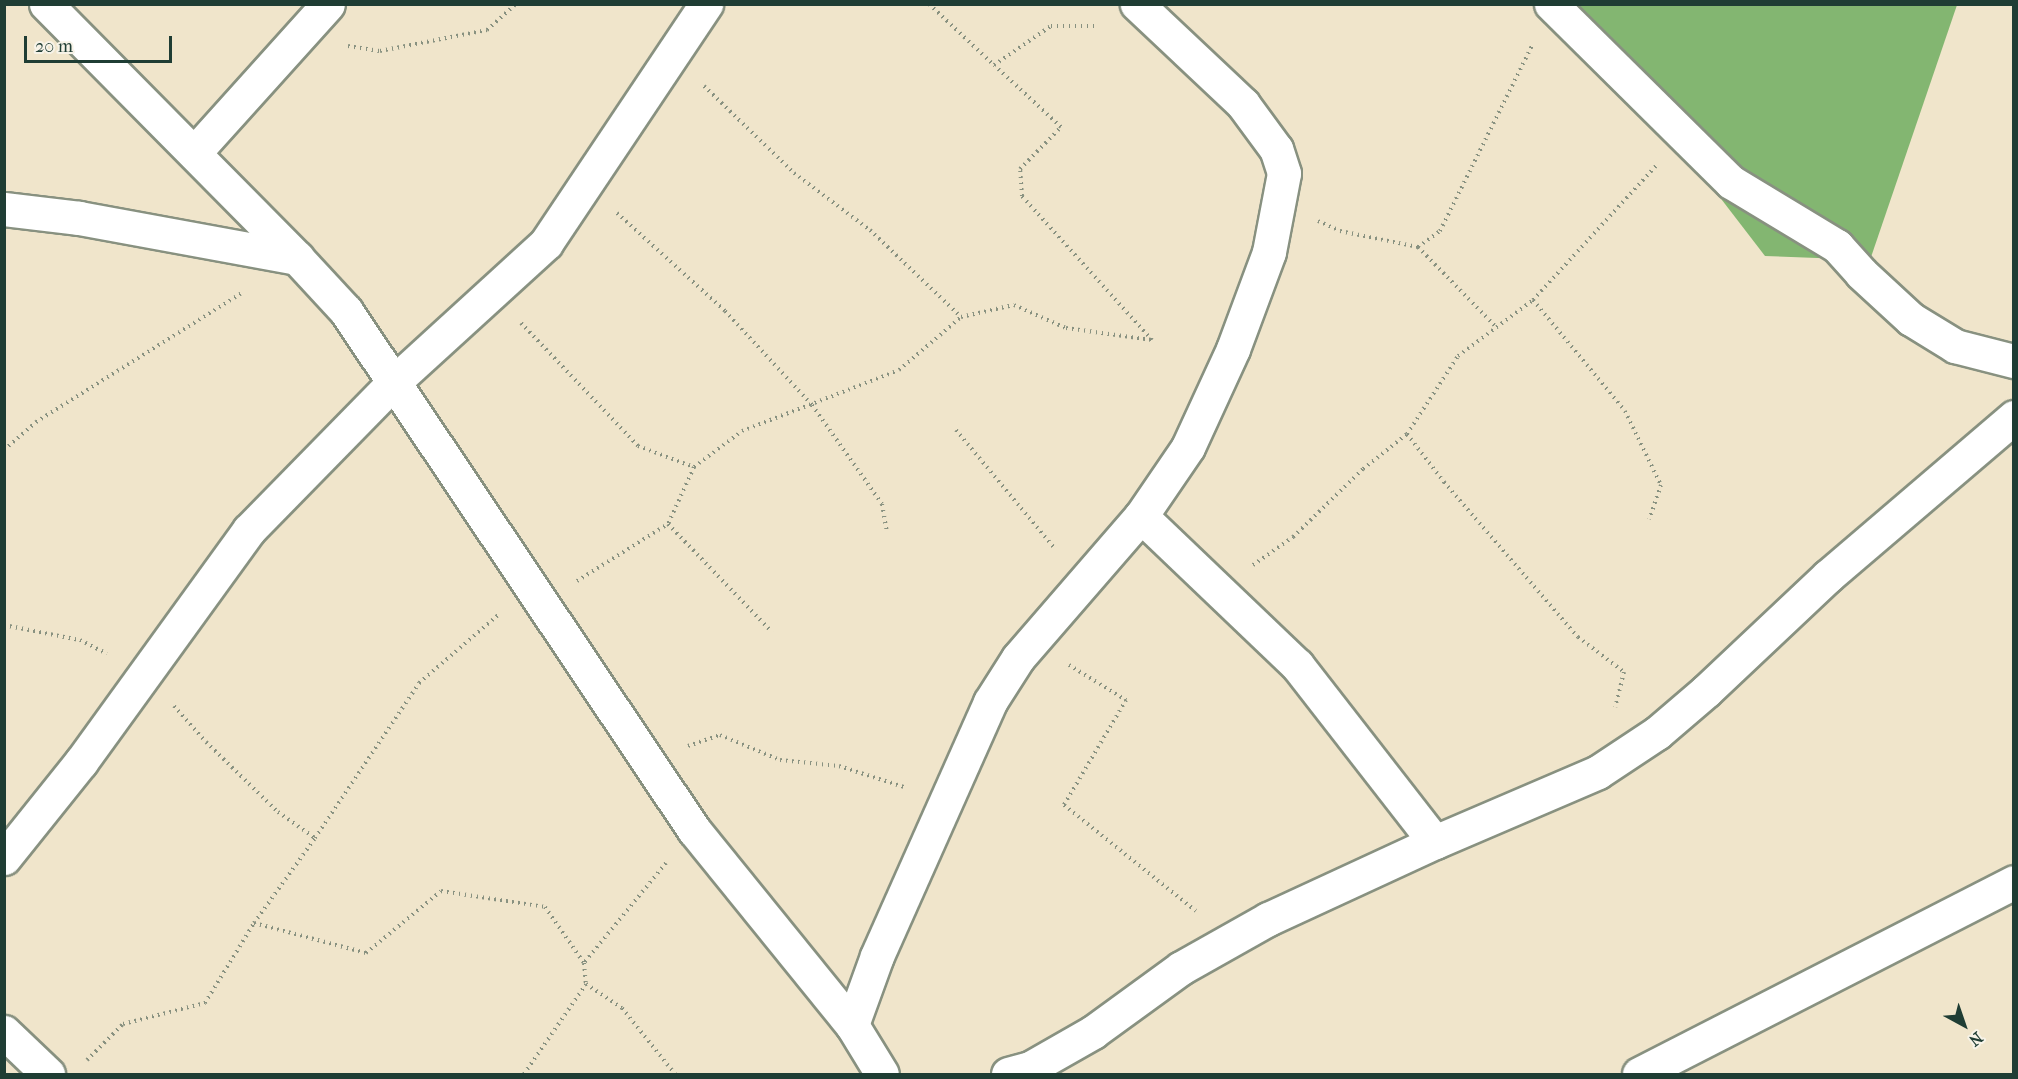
<!DOCTYPE html>
<html>
<head>
<meta charset="utf-8">
<style>
	body { margin:0 }
	#map { position:relative; width:2018px; height:1079px; overflow:hidden; background:#f0e5cb; font-family:"IM FELL French Canon",serif }
	div>[style] { position:absolute }
	.forest>* { inset:0; background:#83b671 }
	.path>* { height:4px; margin-top:-2px; transform-origin:0; background:repeating-linear-gradient(90deg,#889180 0 1.5px,transparent 0 6px) }
	.roads { filter:drop-shadow(2px 0 #889180) drop-shadow(-2px 0 #889180) drop-shadow(0 2px #889180) drop-shadow(0 -2px #889180) }
	.minor>* { height:33px; margin:-16.5px; padding:0 16.5px; transform-origin:16.5px; border-radius:16.5px; background:#fff }
	span { translate:-50% -50%; white-space:nowrap; text-align:center; line-height:1.15; -webkit-text-stroke:5px #f7f3e8; paint-order:stroke }
	.frame { position:absolute; inset:0; border:6px solid #1f3d34; pointer-events:none }
	.north { position:absolute; left:1934px; top:995px; width:60px; height:60px; -webkit-text-stroke:4px #f7f3e8; paint-order:stroke; rotate:140deg; font-size:16px; font-weight:700; line-height:24px; text-align:center; color:#1f3d34 }
	.north::after { content:''; display:block; margin:auto; width:21px; height:27px; background:#1f3d34; clip-path:polygon(50% 0,100% 100%,50% 72%,0 100%) }
	.scale { position:absolute; left:24px; top:36px; width:148px; height:27px; box-sizing:border-box; border:3px solid #1f3d34; border-top:0; padding-left:8px; font-size:18px; line-height:21px; white-space:nowrap; color:#1f3d34; -webkit-text-stroke:4px #f7f3e8; paint-order:stroke }
</style>
</head>
<body>
<div id="map">
	<div class="forest">
		<i style="clip-path:polygon(1572px 5px,1957px 5px,1870px 260px,1765px 256px)"></i>
	</div>
	<div class="path">
		<i style="left:929px;top:4px;width:89px;rotate:43.2deg"></i>
		<i style="left:994px;top:65px;width:69px;rotate:-34.4deg"></i>
		<i style="left:1051px;top:26px;width:48px"></i>
		<i style="left:348px;top:46px;width:32px;rotate:9deg"></i>
		<i style="left:380px;top:51px;width:109px;rotate:-11.1deg"></i>
		<i style="left:487px;top:30px;width:39px;rotate:-42deg"></i>
		<i style="left:704px;top:86px;width:125px;rotate:44deg"></i>
		<i style="left:794px;top:173px;width:95px;rotate:36.9deg"></i>
		<i style="left:870px;top:230px;width:126px;rotate:43.7deg"></i>
		<i style="left:961px;top:317px;width:54px;rotate:-12.8deg"></i>
		<i style="left:1014px;top:305px;width:57px;rotate:23.9deg"></i>
		<i style="left:1066px;top:328px;width:87px;rotate:7.9deg"></i>
		<i style="left:1152px;top:340px;width:194px;rotate:-132.1deg"></i>
		<i style="left:1022px;top:196px;width:27px;rotate:-94deg"></i>
		<i style="left:1020px;top:169px;width:59px;rotate:-45.7deg"></i>
		<i style="left:1061px;top:127px;width:91px;rotate:-137.2deg"></i>
		<i style="left:617px;top:213px;width:146px;rotate:42.2deg"></i>
		<i style="left:725px;top:311px;width:128px;rotate:47.2deg"></i>
		<i style="left:812px;top:405px;width:121px;rotate:54.7deg"></i>
		<i style="left:882px;top:504px;width:27px;rotate:80deg"></i>
		<i style="left:1318px;top:221px;width:24px;rotate:24deg"></i>
		<i style="left:1340px;top:231px;width:80px;rotate:11.6deg"></i>
		<i style="left:1418px;top:247px;width:112px;rotate:45.7deg"></i>
		<i style="left:1418px;top:247px;width:27px;rotate:-36deg"></i>
		<i style="left:1440px;top:231px;width:207px;rotate:-63.6deg"></i>
		<i style="left:1533px;top:300px;width:144px;rotate:50.3deg"></i>
		<i style="left:1625px;top:411px;width:82px;rotate:64.1deg"></i>
		<i style="left:1661px;top:485px;width:36px;rotate:109deg"></i>
		<i style="left:521px;top:323px;width:170px;rotate:46.4deg"></i>
		<i style="left:638px;top:446px;width:60px;rotate:20.6deg"></i>
		<i style="left:694px;top:467px;width:60px;rotate:-36.9deg"></i>
		<i style="left:742px;top:431px;width:168px;rotate:-21.2deg"></i>
		<i style="left:899px;top:370px;width:82px;rotate:-40.5deg"></i>
		<i style="left:956px;top:430px;width:155px;rotate:50.2deg"></i>
		<i style="left:1407px;top:434px;width:61px;rotate:52.4deg"></i>
		<i style="left:1444px;top:482px;width:205px;rotate:49.2deg"></i>
		<i style="left:1578px;top:637px;width:58px;rotate:37.3deg"></i>
		<i style="left:1624px;top:672px;width:36px;rotate:104deg"></i>
		<i style="left:4px;top:450px;width:43px;rotate:-41.2deg"></i>
		<i style="left:36px;top:422px;width:244px;rotate:-32.1deg"></i>
		<i style="left:694px;top:467px;width:63px;rotate:114.5deg"></i>
		<i style="left:668px;top:524px;width:150px;rotate:46.1deg"></i>
		<i style="left:1253px;top:565px;width:49px;rotate:-35deg"></i>
		<i style="left:1293px;top:537px;width:98px;rotate:-44.2deg"></i>
		<i style="left:1363px;top:469px;width:56px;rotate:-38.5deg"></i>
		<i style="left:1407px;top:434px;width:93px;rotate:-56.8deg"></i>
		<i style="left:1458px;top:356px;width:94px;rotate:-36.7deg"></i>
		<i style="left:1533px;top:300px;width:182px;rotate:-47.5deg"></i>
		<i style="left:577px;top:581px;width:107px;rotate:-32.1deg"></i>
		<i style="left:4px;top:625px;width:77px;rotate:11.2deg"></i>
		<i style="left:80px;top:640px;width:30px;rotate:27deg"></i>
		<i style="left:1069px;top:665px;width:67px;rotate:31.6deg"></i>
		<i style="left:1126px;top:700px;width:122px;rotate:120.6deg"></i>
		<i style="left:1064px;top:805px;width:169px;rotate:38.8deg"></i>
		<i style="left:174px;top:706px;width:48px;rotate:48.4deg"></i>
		<i style="left:206px;top:742px;width:100px;rotate:44.2deg"></i>
		<i style="left:278px;top:812px;width:45px;rotate:35.1deg"></i>
		<i style="left:688px;top:746px;width:34px;rotate:-19deg"></i>
		<i style="left:720px;top:735px;width:65px;rotate:22.6deg"></i>
		<i style="left:780px;top:760px;width:59px;rotate:5.8deg"></i>
		<i style="left:839px;top:766px;width:68px;rotate:17.9deg"></i>
		<i style="left:666px;top:863px;width:129px;rotate:129.4deg"></i>
		<i style="left:584px;top:963px;width:21px;rotate:85deg"></i>
		<i style="left:586px;top:984px;width:43px;rotate:33.7deg"></i>
		<i style="left:622px;top:1008px;width:85px;rotate:51.2deg"></i>
		<i style="left:254px;top:923px;width:105px;rotate:-54.3deg"></i>
		<i style="left:315px;top:838px;width:187px;rotate:-56.1deg"></i>
		<i style="left:419px;top:683px;width:104px;rotate:-40.7deg"></i>
		<i style="left:87px;top:1060px;width:51px;rotate:-45deg"></i>
		<i style="left:123px;top:1024px;width:85px;rotate:-14.4deg"></i>
		<i style="left:205px;top:1003px;width:94px;rotate:-58.5deg"></i>
		<i style="left:254px;top:923px;width:116px;rotate:15deg"></i>
		<i style="left:366px;top:953px;width:97px;rotate:-39.6deg"></i>
		<i style="left:441px;top:891px;width:105px;rotate:8.7deg"></i>
		<i style="left:545px;top:907px;width:68px;rotate:55.1deg"></i>
		<i style="left:524px;top:1074px;width:109px;rotate:-55.4deg"></i>
	</div>
	<div class="roads">
		<div class="minor">
			<i style="left:46px;top:4px;width:357px;rotate:45.3deg"></i>
			<i style="left:297px;top:258px;width:72px;rotate:47.2deg"></i>
			<i style="left:346px;top:311px;width:625px;rotate:56.16deg"></i>
			<i style="left:694px;top:830px;width:251px;rotate:51deg"></i>
			<i style="left:852px;top:1025px;width:57px;rotate:58.5deg"></i>
			<i style="left:1551px;top:4px;width:253px;rotate:44.7deg"></i>
			<i style="left:1731px;top:182px;width:124px;rotate:31.1deg"></i>
			<i style="left:1837px;top:246px;width:36px;rotate:48deg"></i>
			<i style="left:1861px;top:273px;width:68px;rotate:42.6deg"></i>
			<i style="left:1911px;top:319px;width:52px;rotate:31.5deg"></i>
			<i style="left:1955px;top:346px;width:61px;rotate:14.3deg"></i>
			<i style="left:194px;top:153px;width:200px;rotate:-48deg"></i>
			<i style="left:4px;top:209px;width:76px;rotate:6.8deg"></i>
			<i style="left:79px;top:218px;width:222px;rotate:10.4deg"></i>
			<i style="left:1141px;top:516px;width:216px;rotate:43.7deg"></i>
			<i style="left:1297px;top:665px;width:224px;rotate:52.1deg"></i>
			<i style="left:4px;top:858px;width:123px;rotate:-51.3deg"></i>
			<i style="left:81px;top:762px;width:286px;rotate:-54.1deg"></i>
			<i style="left:249px;top:530px;width:207px;rotate:-45.6deg"></i>
			<i style="left:394px;top:382px;width:206px;rotate:-42.4deg"></i>
			<i style="left:546px;top:243px;width:288px;rotate:-56.2deg"></i>
			<i style="left:852px;top:1025px;width:73px;rotate:-70.1deg"></i>
			<i style="left:877px;top:956px;width:278px;rotate:-66deg"></i>
			<i style="left:990px;top:702px;width:52px;rotate:-57.5deg"></i>
			<i style="left:1018px;top:658px;width:188px;rotate:-49.1deg"></i>
			<i style="left:1141px;top:516px;width:83px;rotate:-55.7deg"></i>
			<i style="left:1188px;top:447px;width:108px;rotate:-65.3deg"></i>
			<i style="left:1233px;top:349px;width:103px;rotate:-69.6deg"></i>
			<i style="left:1269px;top:252px;width:80px;rotate:-79.2deg"></i>
			<i style="left:1284px;top:173px;width:25px;rotate:-108deg"></i>
			<i style="left:1276px;top:149px;width:56px;rotate:-126.3deg"></i>
			<i style="left:1243px;top:104px;width:146px;rotate:-136.7deg"></i>
			<i style="left:4px;top:1032px;width:61px;rotate:43.7deg"></i>
			<i style="left:1008px;top:1074px;width:23px;rotate:-15deg"></i>
			<i style="left:1030px;top:1068px;width:73px;rotate:-29.7deg"></i>
			<i style="left:1093px;top:1032px;width:109px;rotate:-36deg"></i>
			<i style="left:1181px;top:968px;width:100px;rotate:-29.4deg"></i>
			<i style="left:1268px;top:919px;width:184px;rotate:-24.8deg"></i>
			<i style="left:1435px;top:842px;width:177px;rotate:-23.2deg"></i>
			<i style="left:1598px;top:772px;width:71px;rotate:-33.5deg"></i>
			<i style="left:1657px;top:733px;width:65px;rotate:-40.6deg"></i>
			<i style="left:1706px;top:691px;width:168px;rotate:-43.3deg"></i>
			<i style="left:1828px;top:576px;width:245px;rotate:-40.5deg"></i>
			<i style="left:1639px;top:1074px;width:421px;rotate:-27.1deg"></i>
		</div>
	</div>
	<div class="frame"></div>
	<div class="north">N</div>
	<div class="scale">20 m</div>
</div>
</body>
</html>
